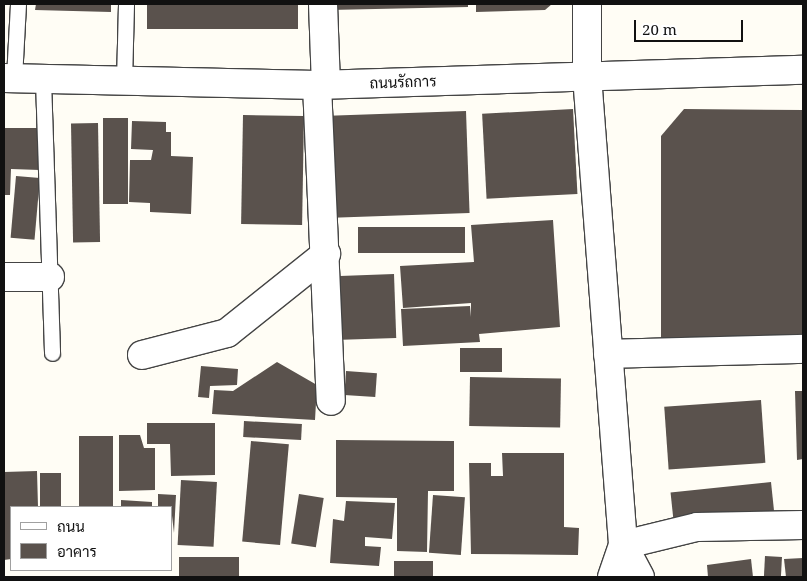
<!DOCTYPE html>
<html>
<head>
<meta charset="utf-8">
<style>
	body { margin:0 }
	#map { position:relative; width:807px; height:581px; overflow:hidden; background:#fffdf5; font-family:"Noto Serif",Sarabun,serif }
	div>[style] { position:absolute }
	.building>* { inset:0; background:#5a524d; transform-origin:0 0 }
	.roads { filter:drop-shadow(1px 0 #444) drop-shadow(-1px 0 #444) drop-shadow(0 1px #444) drop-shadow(0 -1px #444) }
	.service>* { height:15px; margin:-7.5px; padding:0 7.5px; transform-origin:7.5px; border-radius:7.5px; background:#fff }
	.minor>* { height:28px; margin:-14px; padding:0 14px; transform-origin:14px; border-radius:14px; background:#fff }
	.tertiary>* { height:28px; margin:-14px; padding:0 14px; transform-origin:14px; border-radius:14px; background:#fff }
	span { translate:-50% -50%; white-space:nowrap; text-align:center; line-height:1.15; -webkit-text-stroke:5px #fff; paint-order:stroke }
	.street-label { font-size:15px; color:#111 }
	.frame { position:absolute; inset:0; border:5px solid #111; pointer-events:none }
	.legend { position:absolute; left:10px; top:506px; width:162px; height:65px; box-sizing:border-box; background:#fff; border:1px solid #a0a0a0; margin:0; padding:6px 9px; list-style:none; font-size:15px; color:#111 }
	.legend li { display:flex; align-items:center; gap:10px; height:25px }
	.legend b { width:25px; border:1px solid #a0a0a0 }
	.scale { position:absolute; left:634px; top:20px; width:109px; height:22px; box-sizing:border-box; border:2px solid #111; border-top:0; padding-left:6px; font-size:15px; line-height:18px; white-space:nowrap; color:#111; -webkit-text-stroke:4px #fff; paint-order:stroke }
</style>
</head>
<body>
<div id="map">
	<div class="building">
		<i style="clip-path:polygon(36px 4px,111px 4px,111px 12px,35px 10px)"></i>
		<i style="left:147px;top:4px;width:151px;height:25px"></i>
		<i style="clip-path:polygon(329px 4px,468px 4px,468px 7px,329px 10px)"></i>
		<i style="clip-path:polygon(476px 4px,552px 4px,545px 10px,476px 12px)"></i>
		<i style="left:573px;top:109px;width:85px;height:91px;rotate:87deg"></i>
		<i style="clip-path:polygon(684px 109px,803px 110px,803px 338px,661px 340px,661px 136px)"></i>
		<i style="left:466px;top:111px;width:102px;height:137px;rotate:88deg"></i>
		<i style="left:243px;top:115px;width:61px;height:109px;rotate:1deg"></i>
		<i style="left:103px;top:118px;width:25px;height:86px"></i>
		<i style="clip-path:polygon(132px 121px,166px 122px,166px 132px,171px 132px,171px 156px,193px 157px,191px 214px,150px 212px,150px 203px,129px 202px,130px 160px,151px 160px,153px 150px,131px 149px)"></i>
		<i style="left:98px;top:123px;width:119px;height:27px;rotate:89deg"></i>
		<i style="clip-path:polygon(4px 128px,41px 128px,40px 170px,11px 169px,10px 195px,4px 195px)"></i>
		<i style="left:16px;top:176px;width:24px;height:62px;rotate:5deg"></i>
		<i style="clip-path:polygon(553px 220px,560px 327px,479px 334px,480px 342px,403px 346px,401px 309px,470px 306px,471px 317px,471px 303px,403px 308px,400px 266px,474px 262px,471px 225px)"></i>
		<i style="left:465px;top:227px;width:26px;height:107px;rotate:90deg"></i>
		<i style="left:394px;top:274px;width:64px;height:54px;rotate:88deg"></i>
		<i style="left:460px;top:348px;width:42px;height:24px"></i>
		<i style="clip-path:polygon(277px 362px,317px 385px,315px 420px,212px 414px,214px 390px,233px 391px)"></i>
		<i style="clip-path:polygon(201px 366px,238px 369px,237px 385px,210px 386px,209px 398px,198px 397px)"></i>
		<i style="left:346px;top:371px;width:31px;height:24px;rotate:4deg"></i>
		<i style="left:470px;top:377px;width:91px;height:49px;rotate:1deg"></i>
		<i style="clip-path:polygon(795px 391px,803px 391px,803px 459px,797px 460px)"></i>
		<i style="left:761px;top:400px;width:63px;height:97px;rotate:86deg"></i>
		<i style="left:244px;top:421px;width:58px;height:16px;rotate:3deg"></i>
		<i style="clip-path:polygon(147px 423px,215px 423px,215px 475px,171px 476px,170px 444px,147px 444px)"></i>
		<i style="clip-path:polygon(119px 435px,140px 435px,144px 448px,155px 448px,155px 490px,119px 491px)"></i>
		<i style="left:79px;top:436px;width:34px;height:71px"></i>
		<i style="clip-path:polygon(336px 440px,454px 441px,454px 491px,428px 491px,427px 552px,397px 551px,397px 498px,336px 497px)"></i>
		<i style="left:251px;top:441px;width:38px;height:101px;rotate:5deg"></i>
		<i style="clip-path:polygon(502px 453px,564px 453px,564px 527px,579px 528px,578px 555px,471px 554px,469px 463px,491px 463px,491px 476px,503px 476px)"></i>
		<i style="clip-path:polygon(37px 471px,38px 507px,11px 507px,11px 559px,4px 560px,4px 472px)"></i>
		<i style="left:40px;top:473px;width:21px;height:34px"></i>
		<i style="left:181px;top:480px;width:36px;height:65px;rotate:3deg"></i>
		<i style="left:771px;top:482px;width:39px;height:101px;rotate:84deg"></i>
		<i style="clip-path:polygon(158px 494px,176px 495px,174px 533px,171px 507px,158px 507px)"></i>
		<i style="left:299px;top:494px;width:25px;height:50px;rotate:9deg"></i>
		<i style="left:433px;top:495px;width:32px;height:58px;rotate:4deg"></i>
		<i style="clip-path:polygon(121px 500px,152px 502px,152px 507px,121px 507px)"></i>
		<i style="clip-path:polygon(346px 501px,395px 503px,392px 539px,365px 537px,365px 546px,381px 547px,379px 566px,330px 563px,333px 519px,344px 521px)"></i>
		<i style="left:765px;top:556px;width:17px;height:21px;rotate:3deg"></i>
		<i style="left:179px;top:557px;width:60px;height:20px"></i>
		<i style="clip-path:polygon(803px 558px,803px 577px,786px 577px,784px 559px)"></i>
		<i style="clip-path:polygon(751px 559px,753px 577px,708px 577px,707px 565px)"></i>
		<i style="left:394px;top:561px;width:39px;height:16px"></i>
	</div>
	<div class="roads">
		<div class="service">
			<i style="left:14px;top:78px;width:74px;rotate:-86.9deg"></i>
			<i style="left:43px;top:80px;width:273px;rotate:88.1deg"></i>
			<i style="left:124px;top:81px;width:77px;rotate:-88.5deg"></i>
		</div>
		<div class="minor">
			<i style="left:323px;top:4px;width:81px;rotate:87.9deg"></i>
			<i style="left:317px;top:85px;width:316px;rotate:87.5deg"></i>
			<i style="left:4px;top:277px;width:46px"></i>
			<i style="left:608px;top:354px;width:195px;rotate:-1.5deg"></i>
			<i style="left:142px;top:355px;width:88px;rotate:-14.5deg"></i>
			<i style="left:227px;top:333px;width:127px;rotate:-38.6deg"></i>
			<i style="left:623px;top:545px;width:76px;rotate:-13.7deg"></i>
			<i style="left:697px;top:527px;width:106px;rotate:-1.1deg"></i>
		</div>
		<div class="tertiary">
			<i style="left:587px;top:4px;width:72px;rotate:90deg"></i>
			<i style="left:587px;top:76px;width:470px;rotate:85.6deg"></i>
			<i style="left:623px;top:545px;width:36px;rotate:62deg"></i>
			<i style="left:4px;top:78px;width:313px;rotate:1.3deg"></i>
			<i style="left:317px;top:85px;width:486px;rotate:-1.8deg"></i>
			<i style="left:612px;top:577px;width:34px;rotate:-71deg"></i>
		</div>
	</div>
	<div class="street-label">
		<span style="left:403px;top:82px;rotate:-2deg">ถนนรัถการ</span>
	</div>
	<div class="frame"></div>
	<ul class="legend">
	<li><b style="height:6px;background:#fff"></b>ถนน</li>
	<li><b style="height:14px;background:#5a524d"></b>อาคาร</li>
	</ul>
	<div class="scale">20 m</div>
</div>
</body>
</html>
